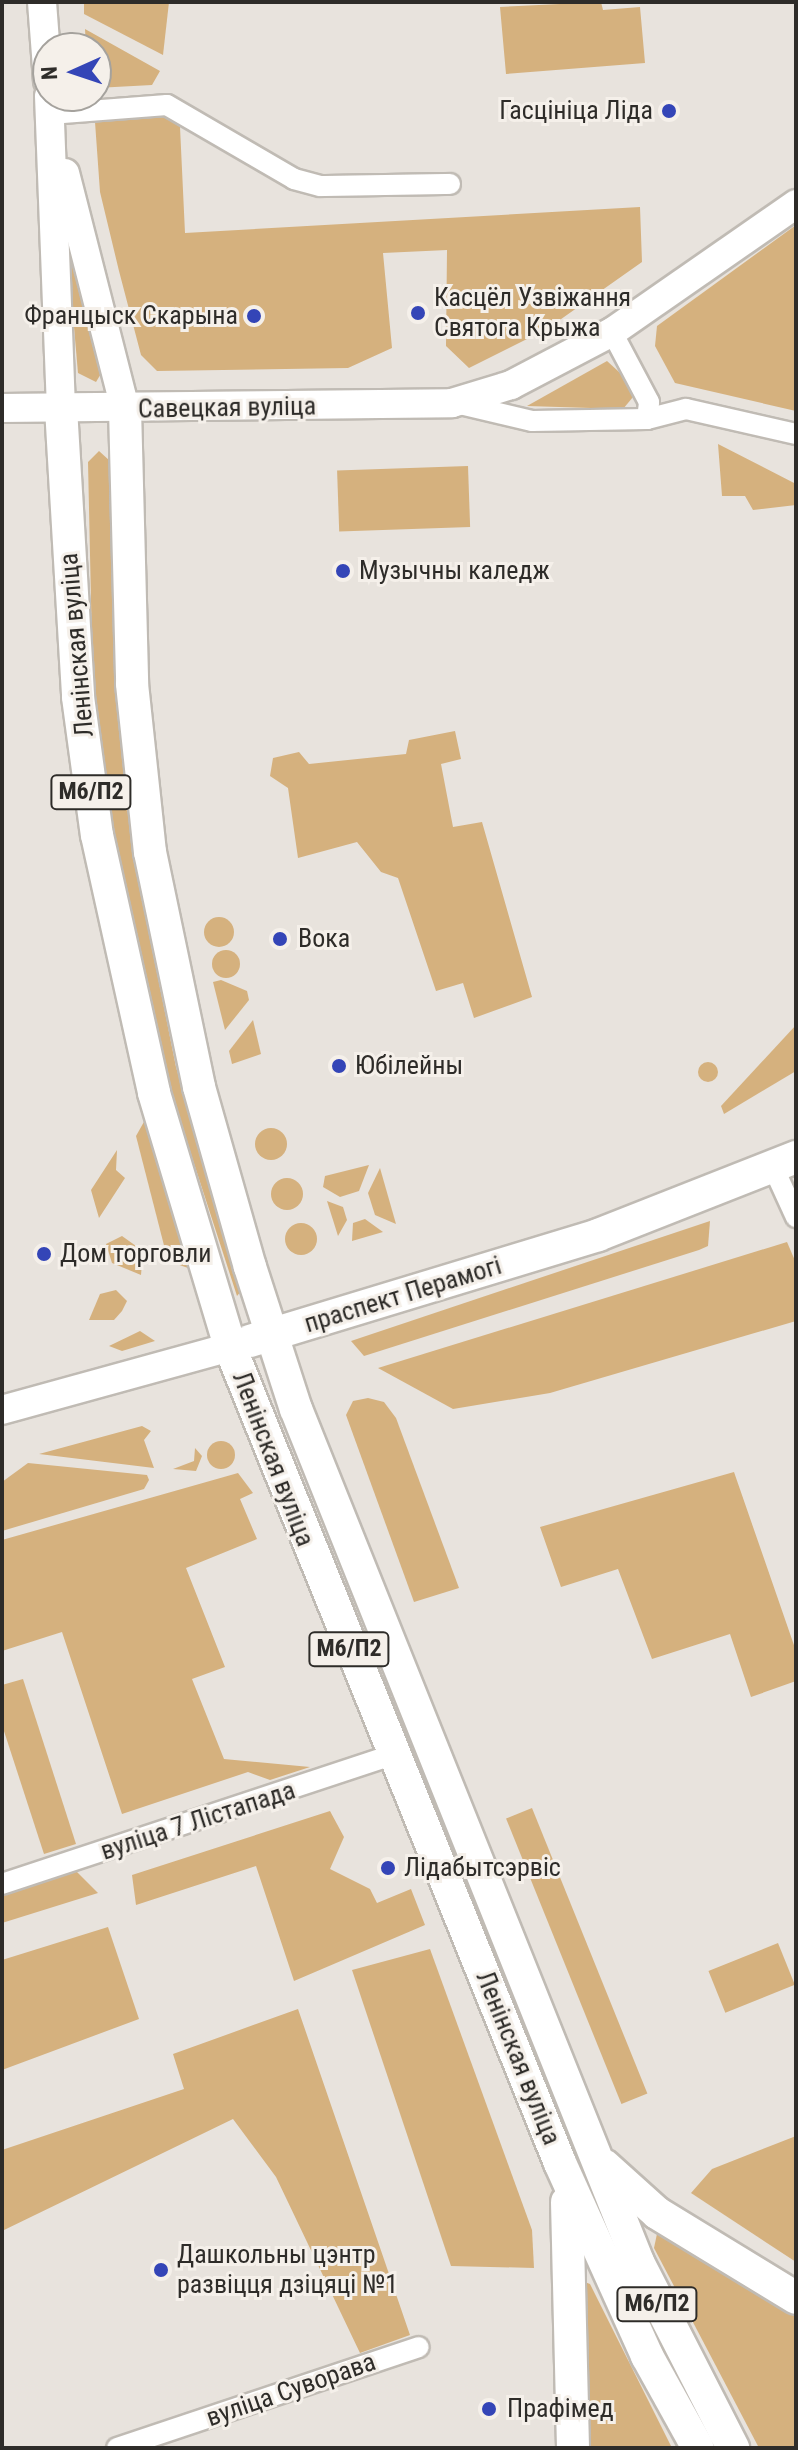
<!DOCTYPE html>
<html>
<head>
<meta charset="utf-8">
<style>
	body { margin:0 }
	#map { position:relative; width:798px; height:2450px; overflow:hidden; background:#e8e3dd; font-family:"Roboto Condensed",sans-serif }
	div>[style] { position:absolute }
	.green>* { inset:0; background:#d5b17e; transform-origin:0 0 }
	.round { border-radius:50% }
	.roads { filter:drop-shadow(2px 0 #c0bbb4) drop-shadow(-2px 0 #c0bbb4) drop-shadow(0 2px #c0bbb4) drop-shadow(0 -2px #c0bbb4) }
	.street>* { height:20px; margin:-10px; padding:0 10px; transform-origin:10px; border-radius:10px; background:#fff }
	.secondary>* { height:28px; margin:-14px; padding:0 14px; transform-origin:14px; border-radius:14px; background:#fff }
	.primary>* { height:32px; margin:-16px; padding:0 16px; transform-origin:16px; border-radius:16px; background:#fff }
	.dots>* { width:22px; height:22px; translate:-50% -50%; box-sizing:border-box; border:4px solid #f5f0ea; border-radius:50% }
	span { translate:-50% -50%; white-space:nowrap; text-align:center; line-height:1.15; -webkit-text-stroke:6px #f5f0ea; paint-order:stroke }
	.shield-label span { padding:2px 6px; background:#f5f0ea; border:2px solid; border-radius:6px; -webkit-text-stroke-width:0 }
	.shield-label { font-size:24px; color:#2e2c29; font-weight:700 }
	.poi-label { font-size:26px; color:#2e2c29 }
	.right { translate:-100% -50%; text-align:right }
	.left { translate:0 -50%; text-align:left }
	.street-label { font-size:26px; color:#2e2c29 }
	.frame { position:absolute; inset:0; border:4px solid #2e2c29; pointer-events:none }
	.north { position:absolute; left:32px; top:32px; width:80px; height:80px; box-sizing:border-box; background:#f5f0ea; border:2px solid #a5a29d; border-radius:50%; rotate:267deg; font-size:22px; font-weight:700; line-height:32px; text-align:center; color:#2e2c29 }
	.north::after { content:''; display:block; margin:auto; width:28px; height:36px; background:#3445b7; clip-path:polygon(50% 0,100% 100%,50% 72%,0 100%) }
</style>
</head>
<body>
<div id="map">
	<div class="green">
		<i style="clip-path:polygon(84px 2px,169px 2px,163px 55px,84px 14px)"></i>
		<i style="clip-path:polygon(601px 2px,603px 10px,640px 7px,645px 63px,506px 74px,500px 7px)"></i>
		<i style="clip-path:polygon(85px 29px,160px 71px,152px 85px,96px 88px,96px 48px,86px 48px)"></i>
		<i style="clip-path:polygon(164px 115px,180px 127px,185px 233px,640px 207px,642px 262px,547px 329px,469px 368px,446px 346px,447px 250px,383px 253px,392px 348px,348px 368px,157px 371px,141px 355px,119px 271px,100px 192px,95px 122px)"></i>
		<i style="clip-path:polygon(63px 200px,102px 372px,96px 382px,78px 373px)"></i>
		<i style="clip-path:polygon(796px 225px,796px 411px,675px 383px,655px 346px,657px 326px)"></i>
		<i style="clip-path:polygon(607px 361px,630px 382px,633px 397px,623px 409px,527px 406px)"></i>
		<i style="clip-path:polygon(718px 444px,796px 484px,796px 505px,753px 510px,745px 496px,722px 496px)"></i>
		<i style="clip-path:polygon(99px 451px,110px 461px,115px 692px,136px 868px,176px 1067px,242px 1290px,237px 1296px,164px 1071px,118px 873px,93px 693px,88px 462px)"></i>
		<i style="left:468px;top:466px;width:61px;height:131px;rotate:88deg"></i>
		<i style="clip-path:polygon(455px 731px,461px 759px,441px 764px,453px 827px,482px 822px,532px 997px,474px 1018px,463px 983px,436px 991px,398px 878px,381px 872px,357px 842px,298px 858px,288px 788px,270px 776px,273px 758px,299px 752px,309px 764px,406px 754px,409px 740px)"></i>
		<i class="round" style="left:204px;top:917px;width:30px;height:30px"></i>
		<i class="round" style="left:212px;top:950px;width:28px;height:28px"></i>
		<i style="clip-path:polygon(221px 980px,247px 991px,249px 1000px,225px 1030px,213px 982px)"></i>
		<i style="clip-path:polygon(253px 1020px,261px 1054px,232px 1064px,229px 1051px)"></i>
		<i style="clip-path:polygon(796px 1025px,796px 1071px,724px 1114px,721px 1106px)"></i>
		<i class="round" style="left:698px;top:1062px;width:20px;height:20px"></i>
		<i style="clip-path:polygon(145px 1120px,191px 1269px,168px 1261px,136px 1136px)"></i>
		<i class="round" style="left:255px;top:1128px;width:32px;height:32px"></i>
		<i style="clip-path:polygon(117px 1150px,116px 1170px,125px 1178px,99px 1218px,91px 1190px)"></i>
		<i style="clip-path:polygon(369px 1165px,359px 1191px,340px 1197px,323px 1187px,325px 1176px)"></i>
		<i style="clip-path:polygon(380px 1168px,396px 1224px,375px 1215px,368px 1193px)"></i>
		<i class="round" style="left:271px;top:1178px;width:32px;height:32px"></i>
		<i style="clip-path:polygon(327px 1201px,343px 1207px,347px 1220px,338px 1236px)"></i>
		<i style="clip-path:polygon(365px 1219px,383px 1232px,352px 1241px,353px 1223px)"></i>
		<i style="clip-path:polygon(710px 1221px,708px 1246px,699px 1250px,364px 1356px,351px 1341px)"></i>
		<i class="round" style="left:285px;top:1223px;width:32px;height:32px"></i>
		<i style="clip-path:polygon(122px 1236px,143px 1251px,141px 1275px,112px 1263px,106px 1244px)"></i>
		<i style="clip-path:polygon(787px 1242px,796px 1263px,796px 1321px,550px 1393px,453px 1409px,378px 1368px)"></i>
		<i style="clip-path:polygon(116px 1290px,127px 1301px,122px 1311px,114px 1320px,89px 1320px,100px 1294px)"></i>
		<i style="clip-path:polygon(140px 1331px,155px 1341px,122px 1351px,109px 1346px)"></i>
		<i style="clip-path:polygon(368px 1398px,384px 1402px,396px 1418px,459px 1588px,414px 1602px,346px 1415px,353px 1401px)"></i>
		<i style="clip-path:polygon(142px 1426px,151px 1431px,144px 1440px,154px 1468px,39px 1454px)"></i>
		<i class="round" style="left:207px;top:1441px;width:28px;height:28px"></i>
		<i style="clip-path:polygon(195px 1448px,202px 1456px,196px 1471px,173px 1469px,194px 1461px)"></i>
		<i style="clip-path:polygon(28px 1463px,147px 1475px,149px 1480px,144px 1489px,2px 1531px,2px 1482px)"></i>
		<i style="clip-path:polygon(734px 1472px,796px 1651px,796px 1681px,751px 1697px,730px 1634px,652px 1659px,618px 1569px,561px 1587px,540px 1527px)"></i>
		<i style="clip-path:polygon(238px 1473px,253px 1493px,240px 1499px,257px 1539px,186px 1568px,225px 1667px,192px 1679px,224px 1759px,310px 1767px,270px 1780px,248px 1772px,122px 1814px,62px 1632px,2px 1651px,2px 1540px)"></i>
		<i style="clip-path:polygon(23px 1679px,76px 1844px,44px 1854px,2px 1725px,2px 1685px)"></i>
		<i style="left:532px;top:1808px;width:308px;height:28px;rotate:68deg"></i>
		<i style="clip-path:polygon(330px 1811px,344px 1837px,330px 1869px,370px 1889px,377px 1903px,411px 1889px,425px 1925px,294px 1981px,256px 1866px,136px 1905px,132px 1875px)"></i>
		<i style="clip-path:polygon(74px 1869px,98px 1893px,2px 1923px,2px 1890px)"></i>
		<i style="clip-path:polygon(108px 1927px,139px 2019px,2px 2070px,2px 1960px)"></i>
		<i style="left:778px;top:1943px;width:45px;height:75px;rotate:68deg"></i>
		<i style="clip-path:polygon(430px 1949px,532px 2230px,534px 2268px,451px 2266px,352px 1970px)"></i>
		<i style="clip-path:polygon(298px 2009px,410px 2335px,360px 2353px,276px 2177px,233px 2119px,2px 2231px,2px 2150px,184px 2089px,173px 2054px)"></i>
		<i style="clip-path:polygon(796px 2136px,796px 2262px,691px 2193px,712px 2169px)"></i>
		<i style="clip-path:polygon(658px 2229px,796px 2316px,796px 2448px,759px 2448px,654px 2248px)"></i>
		<i style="clip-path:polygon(582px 2281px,590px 2284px,672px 2448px,582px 2448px)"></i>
	</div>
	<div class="roads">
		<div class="street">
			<i style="left:50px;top:114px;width:117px;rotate:-4.4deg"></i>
			<i style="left:167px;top:105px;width:147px;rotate:30.2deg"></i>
			<i style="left:294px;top:179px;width:27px;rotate:15deg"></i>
			<i style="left:320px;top:186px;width:130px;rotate:-0.9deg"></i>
			<i style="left:460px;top:404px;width:74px;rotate:13.3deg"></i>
			<i style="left:532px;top:421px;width:115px;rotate:-1deg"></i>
			<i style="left:647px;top:419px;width:17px;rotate:-83deg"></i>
			<i style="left:649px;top:402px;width:79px;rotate:-117.9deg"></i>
			<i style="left:647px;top:419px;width:40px;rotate:-14.4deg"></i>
			<i style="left:686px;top:409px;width:113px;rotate:12.8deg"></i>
			<i style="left:774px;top:1169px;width:53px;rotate:65.4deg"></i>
			<i style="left:2px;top:1884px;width:412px;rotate:-18.3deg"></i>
			<i style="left:117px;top:2448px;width:318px;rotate:-18.5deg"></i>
		</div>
		<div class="secondary">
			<i style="left:42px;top:2px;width:79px;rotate:85.7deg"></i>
			<i style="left:49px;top:96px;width:312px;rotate:87.8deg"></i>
			<i style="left:65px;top:173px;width:244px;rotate:75.7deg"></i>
			<i style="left:2px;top:408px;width:450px;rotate:-0.6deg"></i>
			<i style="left:452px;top:403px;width:62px;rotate:-17deg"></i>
			<i style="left:511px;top:385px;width:114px;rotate:-27.7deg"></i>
			<i style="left:612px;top:332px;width:224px;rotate:-34.8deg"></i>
			<i style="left:2px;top:1410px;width:237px;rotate:-15.4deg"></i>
		</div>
		<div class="primary">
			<i style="left:61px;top:408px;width:289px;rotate:86.6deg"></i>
			<i style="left:78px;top:697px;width:139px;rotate:82.2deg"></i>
			<i style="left:97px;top:835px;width:264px;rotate:77.5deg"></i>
			<i style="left:154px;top:1093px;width:265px;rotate:73.3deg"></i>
			<i style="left:230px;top:1347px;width:880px;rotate:67.98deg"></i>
			<i style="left:560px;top:2163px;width:212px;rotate:65.7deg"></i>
			<i style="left:647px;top:2356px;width:105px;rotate:61deg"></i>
			<i style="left:125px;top:409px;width:275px;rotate:88.5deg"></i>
			<i style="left:132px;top:684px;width:169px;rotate:83.9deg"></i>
			<i style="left:150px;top:852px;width:240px;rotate:78.2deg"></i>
			<i style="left:199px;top:1087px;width:187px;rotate:74.2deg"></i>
			<i style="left:250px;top:1267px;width:149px;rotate:72.1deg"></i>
			<i style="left:296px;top:1409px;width:919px;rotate:68.15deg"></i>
			<i style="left:638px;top:2262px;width:209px;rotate:62.9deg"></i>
			<i style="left:250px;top:1341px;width:364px;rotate:-16.9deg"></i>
			<i style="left:598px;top:1235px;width:213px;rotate:-21.5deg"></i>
			<i style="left:605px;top:2166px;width:70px;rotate:42.1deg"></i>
			<i style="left:657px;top:2213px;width:163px;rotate:31.4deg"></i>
			<i style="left:567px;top:2202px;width:246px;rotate:88.6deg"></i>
		</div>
	</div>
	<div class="dots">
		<i style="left:669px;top:111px;background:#3445b7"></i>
		<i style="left:418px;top:313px;background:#3445b7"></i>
		<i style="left:254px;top:316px;background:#3445b7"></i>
		<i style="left:343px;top:571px;background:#3445b7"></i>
		<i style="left:280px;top:939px;background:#3445b7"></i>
		<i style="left:339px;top:1066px;background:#3445b7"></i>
		<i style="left:44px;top:1254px;background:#3445b7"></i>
		<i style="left:388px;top:1868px;background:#3445b7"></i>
		<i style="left:161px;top:2270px;background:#3445b7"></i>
		<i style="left:489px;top:2409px;background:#3445b7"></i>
	</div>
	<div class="shield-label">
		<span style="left:91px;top:792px">М6/П2</span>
		<span style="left:349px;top:1649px">М6/П2</span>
		<span style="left:657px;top:2304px">М6/П2</span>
	</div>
	<div class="poi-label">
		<span class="right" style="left:653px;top:111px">Гасцініца Ліда</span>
		<span class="left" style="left:434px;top:313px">Касцёл Узвіжання<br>Святога Крыжа</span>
		<span class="right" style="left:238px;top:316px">Францыск Скарына</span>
		<span class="left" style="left:359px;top:571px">Музычны каледж</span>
		<span class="left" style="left:298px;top:939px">Вока</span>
		<span class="left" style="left:355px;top:1066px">Юбілейны</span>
		<span class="left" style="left:60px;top:1254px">Дом торговли</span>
		<span class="left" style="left:404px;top:1868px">Лідабытсэрвіс</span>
		<span class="left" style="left:177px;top:2270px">Дашкольны цэнтр<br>развіцця дзіцяці №1</span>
		<span class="left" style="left:507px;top:2409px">Прафімед</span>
	</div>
	<div class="street-label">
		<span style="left:227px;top:408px;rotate:-1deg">Савецкая вуліца</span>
		<span style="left:77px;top:645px;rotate:-95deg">Ленінская вуліца</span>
		<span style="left:403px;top:1295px;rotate:-17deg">праспект Перамогі</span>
		<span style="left:273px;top:1459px;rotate:69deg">Ленінская вуліца</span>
		<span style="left:198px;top:1821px;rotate:-18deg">вуліца 7 Лістапада</span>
		<span style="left:518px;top:2058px;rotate:68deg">Ленінская вуліца</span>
		<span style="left:291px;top:2390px;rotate:-19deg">вуліца Суворава</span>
	</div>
	<div class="frame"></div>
	<div class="north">N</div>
</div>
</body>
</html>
